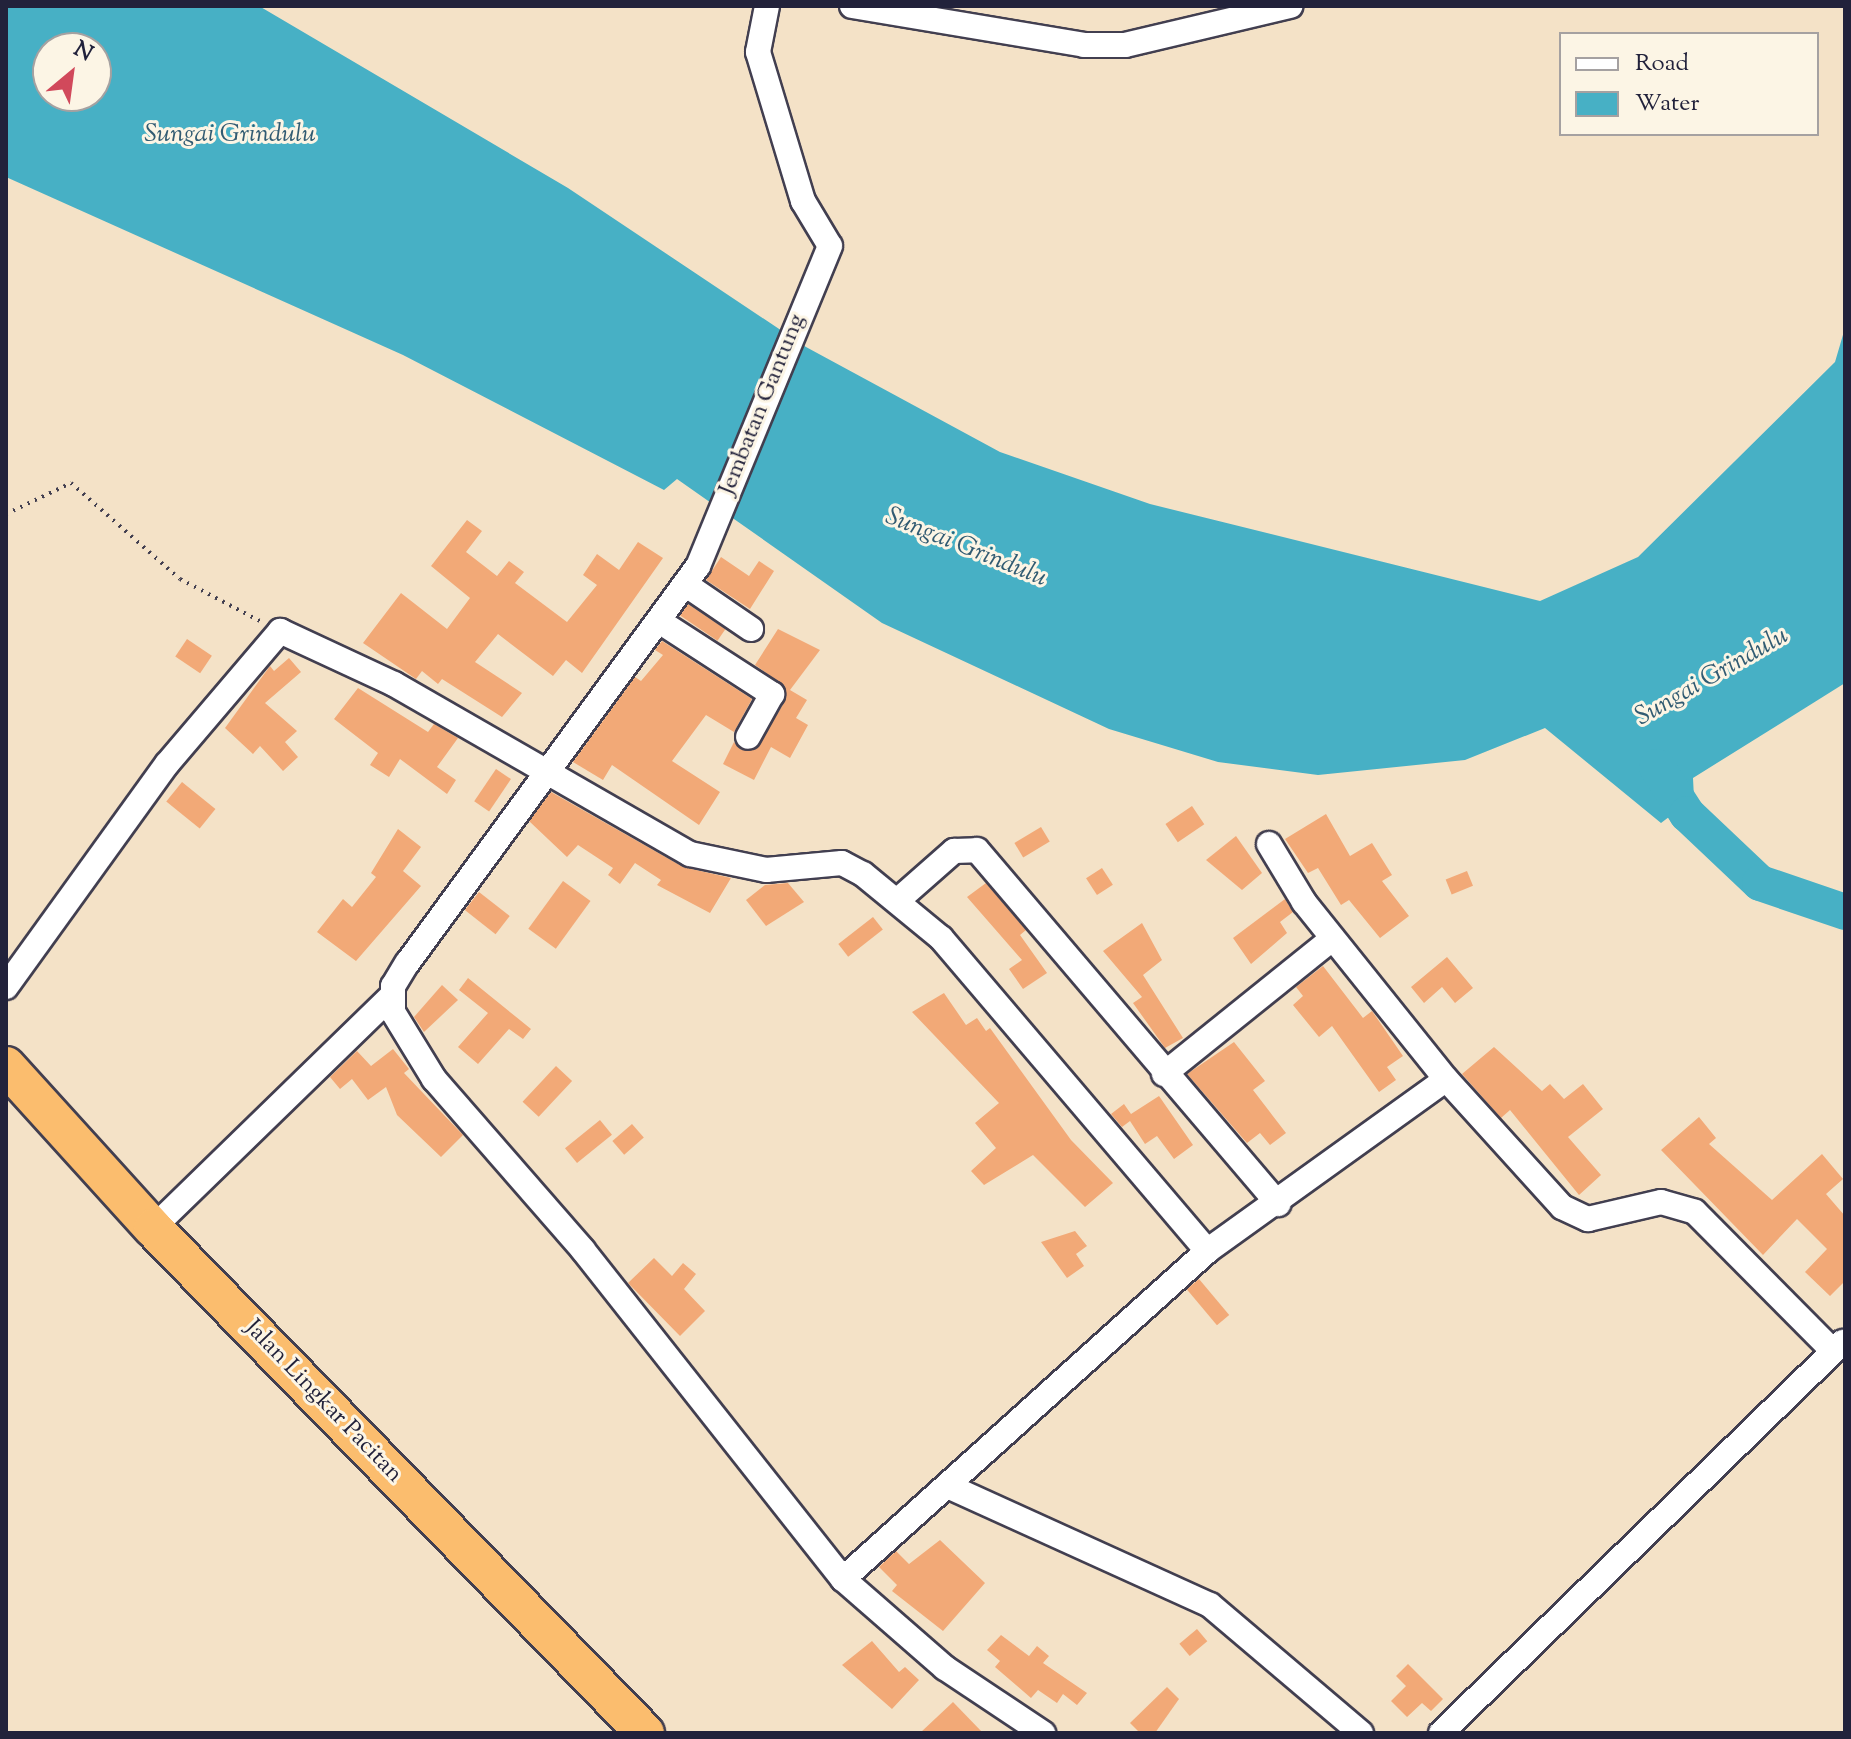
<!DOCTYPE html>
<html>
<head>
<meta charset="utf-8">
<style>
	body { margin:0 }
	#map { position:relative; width:1851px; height:1739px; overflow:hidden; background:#f4e2c7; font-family:"Sorts Mill Goudy",serif }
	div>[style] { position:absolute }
	.water>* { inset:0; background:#47b0c5 }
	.river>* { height:36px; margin:-18px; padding:0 18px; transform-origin:18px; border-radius:18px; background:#47b0c5 }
	.building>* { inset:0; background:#f2a977; transform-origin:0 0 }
	.path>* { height:4px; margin-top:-2px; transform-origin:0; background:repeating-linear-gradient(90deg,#423f50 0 2px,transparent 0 8px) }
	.roads { filter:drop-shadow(2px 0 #423f50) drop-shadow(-2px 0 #423f50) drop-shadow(0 2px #423f50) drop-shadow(0 -2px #423f50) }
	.minor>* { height:24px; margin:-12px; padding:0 12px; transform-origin:12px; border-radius:12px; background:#fff }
	.trunk>* { height:38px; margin:-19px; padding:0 19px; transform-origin:19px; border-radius:19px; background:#fbbd6e }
	span { translate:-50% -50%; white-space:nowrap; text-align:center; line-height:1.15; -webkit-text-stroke:6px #fcf5e5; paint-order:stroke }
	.street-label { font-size:24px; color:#22223b }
	.water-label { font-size:26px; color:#315b72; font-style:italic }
	.frame { position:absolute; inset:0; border:8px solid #22223b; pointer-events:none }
	.legend { position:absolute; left:1559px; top:32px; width:260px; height:104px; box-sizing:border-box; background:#fcf5e5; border:2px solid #a5a1a1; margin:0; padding:10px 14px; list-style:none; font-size:24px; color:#22223b }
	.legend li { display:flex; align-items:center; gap:16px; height:40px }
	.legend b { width:40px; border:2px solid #a5a1a1 }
	.north { position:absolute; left:32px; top:32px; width:80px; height:80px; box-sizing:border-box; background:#fcf5e5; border:2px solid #a5a1a1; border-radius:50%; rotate:29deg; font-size:22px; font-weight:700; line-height:32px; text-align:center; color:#22223b }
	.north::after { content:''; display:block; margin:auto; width:28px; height:36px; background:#d1495b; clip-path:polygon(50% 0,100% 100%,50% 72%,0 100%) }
</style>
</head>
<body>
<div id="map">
	<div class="water">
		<i style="clip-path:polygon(evenodd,6px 6px,259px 6px,568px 188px,806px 347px,1000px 452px,1150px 504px,1540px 601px,1638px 557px,1835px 362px,1845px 328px,1845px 683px,1693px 778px,1694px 798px,1661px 823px,1545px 728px,1465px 760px,1318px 775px,1218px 762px,1109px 729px,882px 623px,677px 479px,664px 490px,403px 355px,6px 177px,6px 6px,48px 48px,96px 48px,96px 96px,48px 96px,48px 48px)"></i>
	</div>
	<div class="river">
		<i style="left:1657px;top:767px;width:56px;rotate:57.4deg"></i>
		<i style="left:1687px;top:814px;width:100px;rotate:43.4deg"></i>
		<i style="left:1760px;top:883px;width:90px;rotate:18.8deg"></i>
	</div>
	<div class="building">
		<i style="clip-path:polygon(467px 520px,482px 531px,466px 552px,497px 576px,509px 561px,524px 572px,515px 583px,567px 622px,597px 585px,583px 575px,597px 554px,619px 570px,638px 542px,663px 558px,582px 673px,566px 660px,553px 676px,498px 634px,475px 662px,522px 693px,502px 717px,442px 679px,438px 684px,422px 671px,416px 679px,363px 643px,401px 593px,447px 629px,470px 598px,431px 566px)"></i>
		<i style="clip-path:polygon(721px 557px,749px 576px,759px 561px,774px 571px,750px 609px,706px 580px)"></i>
		<i style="left:688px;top:604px;width:45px;height:14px;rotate:34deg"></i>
		<i style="clip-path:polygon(778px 629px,820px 650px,790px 690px,807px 700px,796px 718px,808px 725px,790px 758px,771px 747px,754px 780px,723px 764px,734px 742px,741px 750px,756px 749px,785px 701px,785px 686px,755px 665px)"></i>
		<i style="left:187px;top:639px;width:30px;height:21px;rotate:34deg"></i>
		<i style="clip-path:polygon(662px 641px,752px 699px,734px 732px,706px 715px,672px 761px,720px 792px,699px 825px,612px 765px,603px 780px,573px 762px,635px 677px,641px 681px,663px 655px,655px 650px)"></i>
		<i style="clip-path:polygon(289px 658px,301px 672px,265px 703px,297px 731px,285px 742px,298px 757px,283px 771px,260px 746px,253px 754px,225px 728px,270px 666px,274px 671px)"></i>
		<i style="clip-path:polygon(358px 688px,428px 732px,434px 724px,458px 738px,437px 767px,456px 780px,447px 794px,400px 759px,389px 777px,370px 765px,378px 753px,334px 719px)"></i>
		<i style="left:496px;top:769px;width:18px;height:39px;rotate:34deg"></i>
		<i style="left:182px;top:782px;width:43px;height:25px;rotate:39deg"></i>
		<i style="clip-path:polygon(551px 792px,683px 867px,731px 878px,710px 913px,657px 885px,661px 880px,635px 863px,620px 884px,608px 875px,613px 868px,578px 845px,567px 857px,529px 821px)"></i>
		<i style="left:1192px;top:806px;width:22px;height:32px;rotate:56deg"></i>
		<i style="clip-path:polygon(1326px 814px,1350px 856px,1372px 843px,1392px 875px,1382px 881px,1409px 916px,1380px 938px,1349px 900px,1341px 905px,1318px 868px,1308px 873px,1285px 839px)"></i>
		<i style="left:1041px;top:827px;width:17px;height:31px;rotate:59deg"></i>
		<i style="clip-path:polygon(398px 829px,421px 847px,403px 871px,421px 886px,356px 961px,317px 932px,343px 899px,352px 907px,376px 877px,371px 873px)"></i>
		<i style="clip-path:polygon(1236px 836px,1262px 873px,1242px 890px,1206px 860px)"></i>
		<i style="left:1102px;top:868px;width:20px;height:19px;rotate:57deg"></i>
		<i style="left:1467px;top:871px;width:16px;height:23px;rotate:68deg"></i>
		<i style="left:563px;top:881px;width:34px;height:59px;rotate:36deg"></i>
		<i style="clip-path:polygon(788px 883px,804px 902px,766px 926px,746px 900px,765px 885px)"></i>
		<i style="clip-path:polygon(986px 883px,1026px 930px,1020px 935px,1047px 973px,1023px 989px,1009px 969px,1022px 960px,967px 897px)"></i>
		<i style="left:479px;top:892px;width:39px;height:23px;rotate:38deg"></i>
		<i style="clip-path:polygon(1285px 899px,1293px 912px,1280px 922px,1287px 933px,1251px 964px,1233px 938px)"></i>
		<i style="left:873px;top:917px;width:16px;height:44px;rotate:52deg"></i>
		<i style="clip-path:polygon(1142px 923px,1162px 960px,1143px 975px,1183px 1038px,1165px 1048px,1133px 1003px,1142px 997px,1103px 951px)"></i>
		<i style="clip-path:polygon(1447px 957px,1473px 988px,1455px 1003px,1442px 987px,1424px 1003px,1411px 987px)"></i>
		<i style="clip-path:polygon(1323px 966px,1363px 1018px,1372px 1011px,1403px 1056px,1387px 1067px,1396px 1080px,1379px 1092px,1332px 1026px,1319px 1037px,1293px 1005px,1303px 996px,1296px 987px)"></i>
		<i style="clip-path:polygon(468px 978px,531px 1029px,523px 1039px,509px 1029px,478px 1064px,458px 1047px,488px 1013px,459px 990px)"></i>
		<i style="clip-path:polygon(442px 985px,458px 1000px,424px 1032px,414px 1017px)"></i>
		<i style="clip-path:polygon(944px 993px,966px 1025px,977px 1018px,986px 1031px,990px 1028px,1071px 1140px,1113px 1183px,1085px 1207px,1033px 1155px,984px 1185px,971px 1171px,996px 1148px,975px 1123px,999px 1103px,912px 1012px)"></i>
		<i style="clip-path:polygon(1234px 1042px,1265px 1081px,1253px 1090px,1286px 1133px,1270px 1145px,1260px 1133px,1247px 1143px,1187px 1074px)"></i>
		<i style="clip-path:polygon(1494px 1047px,1542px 1091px,1550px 1084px,1564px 1099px,1583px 1084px,1603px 1109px,1568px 1137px,1601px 1175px,1579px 1195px,1510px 1110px,1501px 1118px,1462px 1074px)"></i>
		<i style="clip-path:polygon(393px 1049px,409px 1069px,404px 1073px,463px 1135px,441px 1157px,397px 1115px,386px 1087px,368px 1100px,352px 1079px,340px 1089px,330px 1077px,357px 1051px,371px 1066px)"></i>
		<i style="left:556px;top:1066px;width:22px;height:49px;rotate:43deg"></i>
		<i style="clip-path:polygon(1159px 1096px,1193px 1145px,1174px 1159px,1157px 1136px,1145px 1144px,1130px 1121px,1122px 1127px,1111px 1114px,1124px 1104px,1131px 1114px)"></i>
		<i style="clip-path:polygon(1699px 1117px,1716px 1138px,1709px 1144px,1772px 1200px,1822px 1154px,1843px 1179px,1826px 1194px,1845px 1216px,1845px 1281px,1830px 1296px,1805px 1272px,1827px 1249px,1797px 1219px,1763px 1255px,1661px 1150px)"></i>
		<i style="left:600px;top:1120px;width:19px;height:45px;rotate:51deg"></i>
		<i style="left:632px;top:1124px;width:18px;height:26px;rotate:49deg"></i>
		<i style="clip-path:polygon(1075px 1231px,1087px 1246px,1076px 1254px,1084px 1266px,1067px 1278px,1041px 1242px)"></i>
		<i style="clip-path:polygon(654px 1258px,672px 1276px,683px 1263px,696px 1274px,684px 1289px,705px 1311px,680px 1336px,628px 1283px)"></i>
		<i style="left:1199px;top:1279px;width:47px;height:16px;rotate:50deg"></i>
		<i style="clip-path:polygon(940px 1540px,985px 1583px,943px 1631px,892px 1591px,897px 1585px,879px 1567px,896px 1551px,909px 1564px)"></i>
		<i style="left:1197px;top:1629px;width:16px;height:23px;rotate:50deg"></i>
		<i style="clip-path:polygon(1001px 1635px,1029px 1656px,1037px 1646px,1049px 1656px,1043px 1663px,1087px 1693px,1077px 1705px,1063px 1694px,1057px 1703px,1038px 1690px,1031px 1698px,995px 1667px,1000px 1661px,987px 1650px)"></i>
		<i style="clip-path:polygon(872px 1641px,899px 1672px,905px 1667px,919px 1680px,892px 1709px,842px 1665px)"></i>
		<i style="clip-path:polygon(1408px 1664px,1443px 1699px,1431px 1711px,1422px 1703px,1407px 1717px,1391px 1701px,1406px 1686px,1396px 1676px)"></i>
		<i style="clip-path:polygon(1167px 1687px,1179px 1699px,1155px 1733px,1140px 1733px,1130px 1723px)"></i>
		<i style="clip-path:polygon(953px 1702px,983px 1733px,920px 1733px)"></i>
	</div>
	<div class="path">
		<i style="left:6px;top:514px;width:72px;rotate:-25.5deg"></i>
		<i style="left:71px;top:483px;width:145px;rotate:41.4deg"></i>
		<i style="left:180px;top:579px;width:93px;rotate:27.7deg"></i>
	</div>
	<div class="roads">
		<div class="minor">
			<i style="left:767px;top:6px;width:47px;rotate:101.1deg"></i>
			<i style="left:758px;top:52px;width:156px;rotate:73.2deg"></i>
			<i style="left:803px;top:201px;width:52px;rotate:59deg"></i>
			<i style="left:830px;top:246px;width:346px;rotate:112.4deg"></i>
			<i style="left:698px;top:566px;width:492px;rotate:126.2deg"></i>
			<i style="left:407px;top:963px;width:27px;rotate:121deg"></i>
			<i style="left:393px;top:986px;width:26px;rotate:90deg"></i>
			<i style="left:393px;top:1012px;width:79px;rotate:58.5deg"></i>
			<i style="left:434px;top:1079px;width:227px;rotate:48.9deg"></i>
			<i style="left:583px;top:1250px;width:419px;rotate:51.7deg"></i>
			<i style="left:843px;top:1579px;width:135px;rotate:41.1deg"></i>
			<i style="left:945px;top:1668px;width:118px;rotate:33.6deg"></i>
			<i style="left:852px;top:6px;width:235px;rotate:9.5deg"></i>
			<i style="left:1084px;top:45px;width:41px"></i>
			<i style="left:1125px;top:45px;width:170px;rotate:-13.3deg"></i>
			<i style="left:685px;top:584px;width:80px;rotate:34.3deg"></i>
			<i style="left:659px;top:621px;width:135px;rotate:32.9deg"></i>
			<i style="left:772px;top:694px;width:49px;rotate:119.2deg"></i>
			<i style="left:1269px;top:844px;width:68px;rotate:58.9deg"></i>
			<i style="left:1304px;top:902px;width:227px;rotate:51.3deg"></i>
			<i style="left:897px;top:901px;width:76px;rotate:-41.3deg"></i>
			<i style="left:954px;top:851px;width:23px;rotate:-2deg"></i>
			<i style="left:977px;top:850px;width:465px;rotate:49.6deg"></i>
			<i style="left:6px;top:987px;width:275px;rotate:-54.2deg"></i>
			<i style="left:167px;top:764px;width:175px;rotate:-49.6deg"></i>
			<i style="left:280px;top:631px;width:126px;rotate:24.9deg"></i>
			<i style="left:394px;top:684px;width:341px;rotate:29.9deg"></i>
			<i style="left:690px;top:854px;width:78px;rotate:11.9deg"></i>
			<i style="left:766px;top:870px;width:76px;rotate:-5.3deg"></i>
			<i style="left:842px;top:863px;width:24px;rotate:28deg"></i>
			<i style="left:863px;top:874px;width:101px;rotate:39.4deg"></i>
			<i style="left:941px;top:938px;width:411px;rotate:49.6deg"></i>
			<i style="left:1207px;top:1251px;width:294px;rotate:-35.7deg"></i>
			<i style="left:1446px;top:1079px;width:173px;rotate:47.8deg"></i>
			<i style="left:1562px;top:1207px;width:29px;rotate:25deg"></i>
			<i style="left:1588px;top:1219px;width:75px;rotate:-13.1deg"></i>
			<i style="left:1661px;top:1202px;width:35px;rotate:16deg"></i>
			<i style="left:1695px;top:1212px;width:196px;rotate:45.2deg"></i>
			<i style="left:1164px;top:1074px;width:216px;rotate:-38.8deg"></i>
			<i style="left:153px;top:1228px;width:334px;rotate:-44.2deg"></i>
			<i style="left:952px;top:1488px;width:283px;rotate:24.4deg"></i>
			<i style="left:1210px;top:1605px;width:198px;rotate:40.3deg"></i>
			<i style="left:843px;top:1579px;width:490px;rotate:-42deg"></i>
			<i style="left:1441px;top:1733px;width:561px;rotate:-44.21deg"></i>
		</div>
		<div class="trunk">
			<i style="left:6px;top:1066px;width:219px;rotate:47.8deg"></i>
			<i style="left:153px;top:1228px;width:705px;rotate:45.75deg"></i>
		</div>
	</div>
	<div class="street-label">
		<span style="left:763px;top:405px;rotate:-68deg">Jembatan Gantung</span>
		<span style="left:323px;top:1402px;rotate:46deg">Jalan Lingkar Pacitan</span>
	</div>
	<div class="water-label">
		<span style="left:230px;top:135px">Sungai Grindulu</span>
		<span style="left:966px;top:548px;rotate:22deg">Sungai Grindulu</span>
		<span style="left:1712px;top:677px;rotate:-30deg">Sungai Grindulu</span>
	</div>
	<div class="frame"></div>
	<ul class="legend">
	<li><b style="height:10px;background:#fff"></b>Road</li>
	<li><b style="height:22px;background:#47b0c5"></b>Water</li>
	</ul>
	<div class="north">N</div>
</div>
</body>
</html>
